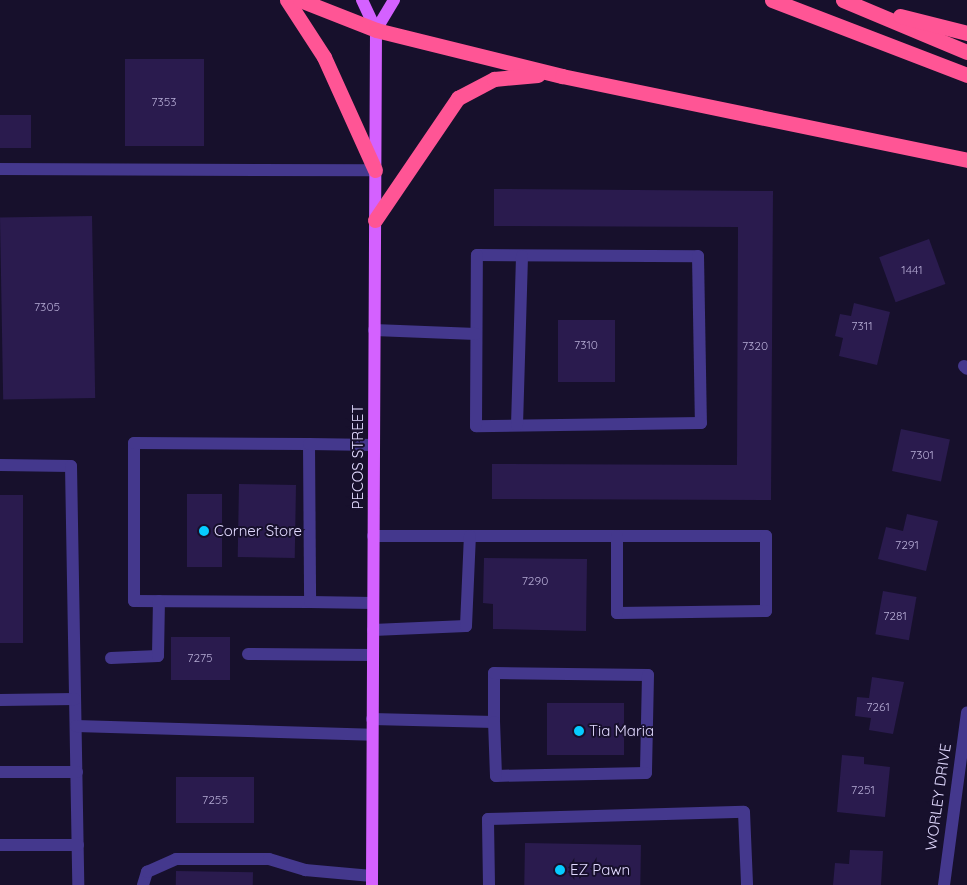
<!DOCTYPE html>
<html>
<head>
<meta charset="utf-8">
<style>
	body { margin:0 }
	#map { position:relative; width:967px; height:885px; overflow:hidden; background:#17102c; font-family:Quicksand,sans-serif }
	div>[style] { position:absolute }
	.building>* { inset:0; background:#2a1b4e; transform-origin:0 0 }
	.minor>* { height:12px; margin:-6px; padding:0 6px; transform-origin:6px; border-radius:6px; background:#44388d }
	.major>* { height:12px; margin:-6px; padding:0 6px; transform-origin:6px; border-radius:6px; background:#d461ff }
	.highway>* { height:15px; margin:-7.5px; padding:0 7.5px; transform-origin:7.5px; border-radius:7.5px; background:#ff5595 }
	.dots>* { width:14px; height:14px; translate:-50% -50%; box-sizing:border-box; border:2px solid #17102c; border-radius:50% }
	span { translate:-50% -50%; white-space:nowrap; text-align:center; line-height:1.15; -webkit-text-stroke:4px #17102c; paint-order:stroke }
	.number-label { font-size:12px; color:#b4aad3 }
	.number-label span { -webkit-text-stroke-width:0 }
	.street-label { font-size:15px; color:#e2daff }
	.poi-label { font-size:15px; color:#e2daff }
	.left { translate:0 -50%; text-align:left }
</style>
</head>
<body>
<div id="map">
	<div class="building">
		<i style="left:125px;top:59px;width:79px;height:87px"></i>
		<i style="left:0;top:115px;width:31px;height:33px"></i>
		<i style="clip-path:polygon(494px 189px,773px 191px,771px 500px,492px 499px,492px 464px,737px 465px,738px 227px,494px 226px)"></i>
		<i style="left:92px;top:216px;width:182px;height:92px;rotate:89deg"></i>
		<i style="left:929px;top:239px;width:48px;height:53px;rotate:70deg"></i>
		<i style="clip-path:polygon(854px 303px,890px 312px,877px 365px,839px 356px,843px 338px,835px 336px,840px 314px,851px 316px)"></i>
		<i style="left:558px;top:320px;width:57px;height:62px"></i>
		<i style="left:901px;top:429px;width:50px;height:43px;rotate:12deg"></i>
		<i style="left:239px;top:484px;width:57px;height:73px;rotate:1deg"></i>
		<i style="left:187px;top:494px;width:35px;height:73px"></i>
		<i style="left:0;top:495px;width:23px;height:148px"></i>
		<i style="clip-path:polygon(907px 514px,938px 521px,926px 571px,878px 559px,886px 527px,903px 531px)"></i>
		<i style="clip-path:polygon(484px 558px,587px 559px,586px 631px,493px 629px,493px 604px,483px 603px)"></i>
		<i style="left:883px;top:591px;width:34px;height:44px;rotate:10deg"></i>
		<i style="left:171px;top:637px;width:59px;height:43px"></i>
		<i style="clip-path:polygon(872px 677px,904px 682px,893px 734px,869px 730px,871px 718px,855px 716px,857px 697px,869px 698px)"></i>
		<i style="left:547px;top:703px;width:77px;height:52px"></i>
		<i style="clip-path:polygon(842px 755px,864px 757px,864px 764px,890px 767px,885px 817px,837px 812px)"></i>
		<i style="left:176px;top:777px;width:78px;height:46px"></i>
		<i style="left:525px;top:843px;width:116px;height:42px;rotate:1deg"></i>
		<i style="clip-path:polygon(850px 850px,883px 851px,881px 885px,833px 885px,835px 863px,849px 864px)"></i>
		<i style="left:176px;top:871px;width:77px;height:14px;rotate:1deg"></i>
	</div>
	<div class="minor">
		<i style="left:0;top:169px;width:375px;rotate:0.2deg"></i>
		<i style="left:477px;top:255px;width:221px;rotate:0.3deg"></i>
		<i style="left:698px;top:256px;width:167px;rotate:89deg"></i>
		<i style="left:701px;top:423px;width:225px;rotate:179.2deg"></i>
		<i style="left:476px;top:426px;width:171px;rotate:-89.7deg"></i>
		<i style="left:374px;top:330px;width:102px;rotate:2.2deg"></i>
		<i style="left:964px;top:366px;width:4px;rotate:45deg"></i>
		<i style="left:517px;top:425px;width:169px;rotate:-88.3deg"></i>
		<i style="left:309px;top:444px;width:158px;rotate:89.6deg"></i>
		<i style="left:310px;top:602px;width:176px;rotate:-179.7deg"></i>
		<i style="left:134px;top:601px;width:158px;rotate:-90deg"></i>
		<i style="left:134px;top:443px;width:175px;rotate:0.3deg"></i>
		<i style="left:309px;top:444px;width:65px;rotate:0.9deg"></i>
		<i style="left:0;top:465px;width:71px;rotate:0.8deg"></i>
		<i style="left:71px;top:466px;width:419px;rotate:89deg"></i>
		<i style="left:373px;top:536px;width:393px"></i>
		<i style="left:766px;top:536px;width:75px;rotate:90deg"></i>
		<i style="left:766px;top:611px;width:149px;rotate:179.2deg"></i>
		<i style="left:617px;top:613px;width:77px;rotate:-90deg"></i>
		<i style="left:310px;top:602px;width:63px;rotate:0.9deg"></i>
		<i style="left:373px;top:630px;width:93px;rotate:-2.5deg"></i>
		<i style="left:466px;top:626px;width:90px;rotate:-87.5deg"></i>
		<i style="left:248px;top:654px;width:125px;rotate:0.5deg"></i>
		<i style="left:111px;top:658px;width:47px;rotate:-2.4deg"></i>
		<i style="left:158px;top:656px;width:55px;rotate:-89deg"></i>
		<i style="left:0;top:700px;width:75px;rotate:-0.8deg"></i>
		<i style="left:372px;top:719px;width:122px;rotate:1.4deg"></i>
		<i style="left:494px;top:722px;width:49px;rotate:-90deg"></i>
		<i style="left:494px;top:673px;width:154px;rotate:0.7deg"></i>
		<i style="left:648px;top:675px;width:98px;rotate:91.2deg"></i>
		<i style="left:646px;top:773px;width:150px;rotate:178.9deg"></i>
		<i style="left:496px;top:776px;width:54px;rotate:-92.1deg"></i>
		<i style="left:76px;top:726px;width:296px;rotate:1.7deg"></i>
		<i style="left:0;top:772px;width:77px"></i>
		<i style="left:0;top:845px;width:78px"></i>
		<i style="left:143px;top:885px;width:14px;rotate:-73deg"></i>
		<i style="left:147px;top:872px;width:32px;rotate:-24deg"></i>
		<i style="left:176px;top:859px;width:93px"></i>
		<i style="left:269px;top:859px;width:38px;rotate:17deg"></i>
		<i style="left:305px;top:870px;width:67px;rotate:5.1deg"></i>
		<i style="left:489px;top:885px;width:66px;rotate:-90.9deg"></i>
		<i style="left:488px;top:819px;width:256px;rotate:-1.6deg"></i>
		<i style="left:744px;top:812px;width:73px;rotate:87.6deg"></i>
		<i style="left:944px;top:885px;width:174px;rotate:-82.4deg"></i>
	</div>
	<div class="major">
		<i style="left:362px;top:0;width:33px;rotate:65deg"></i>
		<i style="left:376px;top:30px;width:855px;rotate:90.27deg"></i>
		<i style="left:376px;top:30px;width:35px;rotate:-59deg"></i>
	</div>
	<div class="highway">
		<i style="left:287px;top:0;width:68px;rotate:57deg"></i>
		<i style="left:324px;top:57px;width:124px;rotate:65.7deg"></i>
		<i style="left:300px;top:0;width:82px;rotate:21.5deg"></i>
		<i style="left:376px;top:30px;width:192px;rotate:13.9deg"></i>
		<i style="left:562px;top:76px;width:414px;rotate:11.7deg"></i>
		<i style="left:772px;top:0;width:209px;rotate:21deg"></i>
		<i style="left:843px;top:0;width:134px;rotate:22.8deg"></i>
		<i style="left:900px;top:16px;width:69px;rotate:14.2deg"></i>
		<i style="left:375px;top:220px;width:148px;rotate:-55.8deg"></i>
		<i style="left:458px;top:98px;width:41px;rotate:-27.8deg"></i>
		<i style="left:494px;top:79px;width:44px;rotate:-5.2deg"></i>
	</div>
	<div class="dots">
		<i style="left:204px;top:531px;background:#06ccff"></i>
		<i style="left:579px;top:731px;background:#06ccff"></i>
		<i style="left:560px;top:870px;background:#06ccff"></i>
	</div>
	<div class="number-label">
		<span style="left:164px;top:102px">7353</span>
		<span style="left:912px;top:270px">1441</span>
		<span style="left:47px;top:307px">7305</span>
		<span style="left:862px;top:326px">7311</span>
		<span style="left:586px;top:345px">7310</span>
		<span style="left:755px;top:346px">7320</span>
		<span style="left:922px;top:455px">7301</span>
		<span style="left:907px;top:545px">7291</span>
		<span style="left:535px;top:581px">7290</span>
		<span style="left:895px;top:616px">7281</span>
		<span style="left:200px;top:658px">7275</span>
		<span style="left:878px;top:707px">7261</span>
		<span style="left:863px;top:790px">7251</span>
		<span style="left:215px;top:800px">7255</span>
	</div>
	<div class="street-label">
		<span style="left:358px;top:457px;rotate:-90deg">PECOS STREET</span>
		<span style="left:938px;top:797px;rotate:-82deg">WORLEY DRIVE</span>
	</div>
	<div class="poi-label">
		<span class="left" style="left:214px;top:531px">Corner Store</span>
		<span class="left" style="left:589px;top:731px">Tia Maria</span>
		<span class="left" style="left:570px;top:870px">EZ Pawn</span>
	</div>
</div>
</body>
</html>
